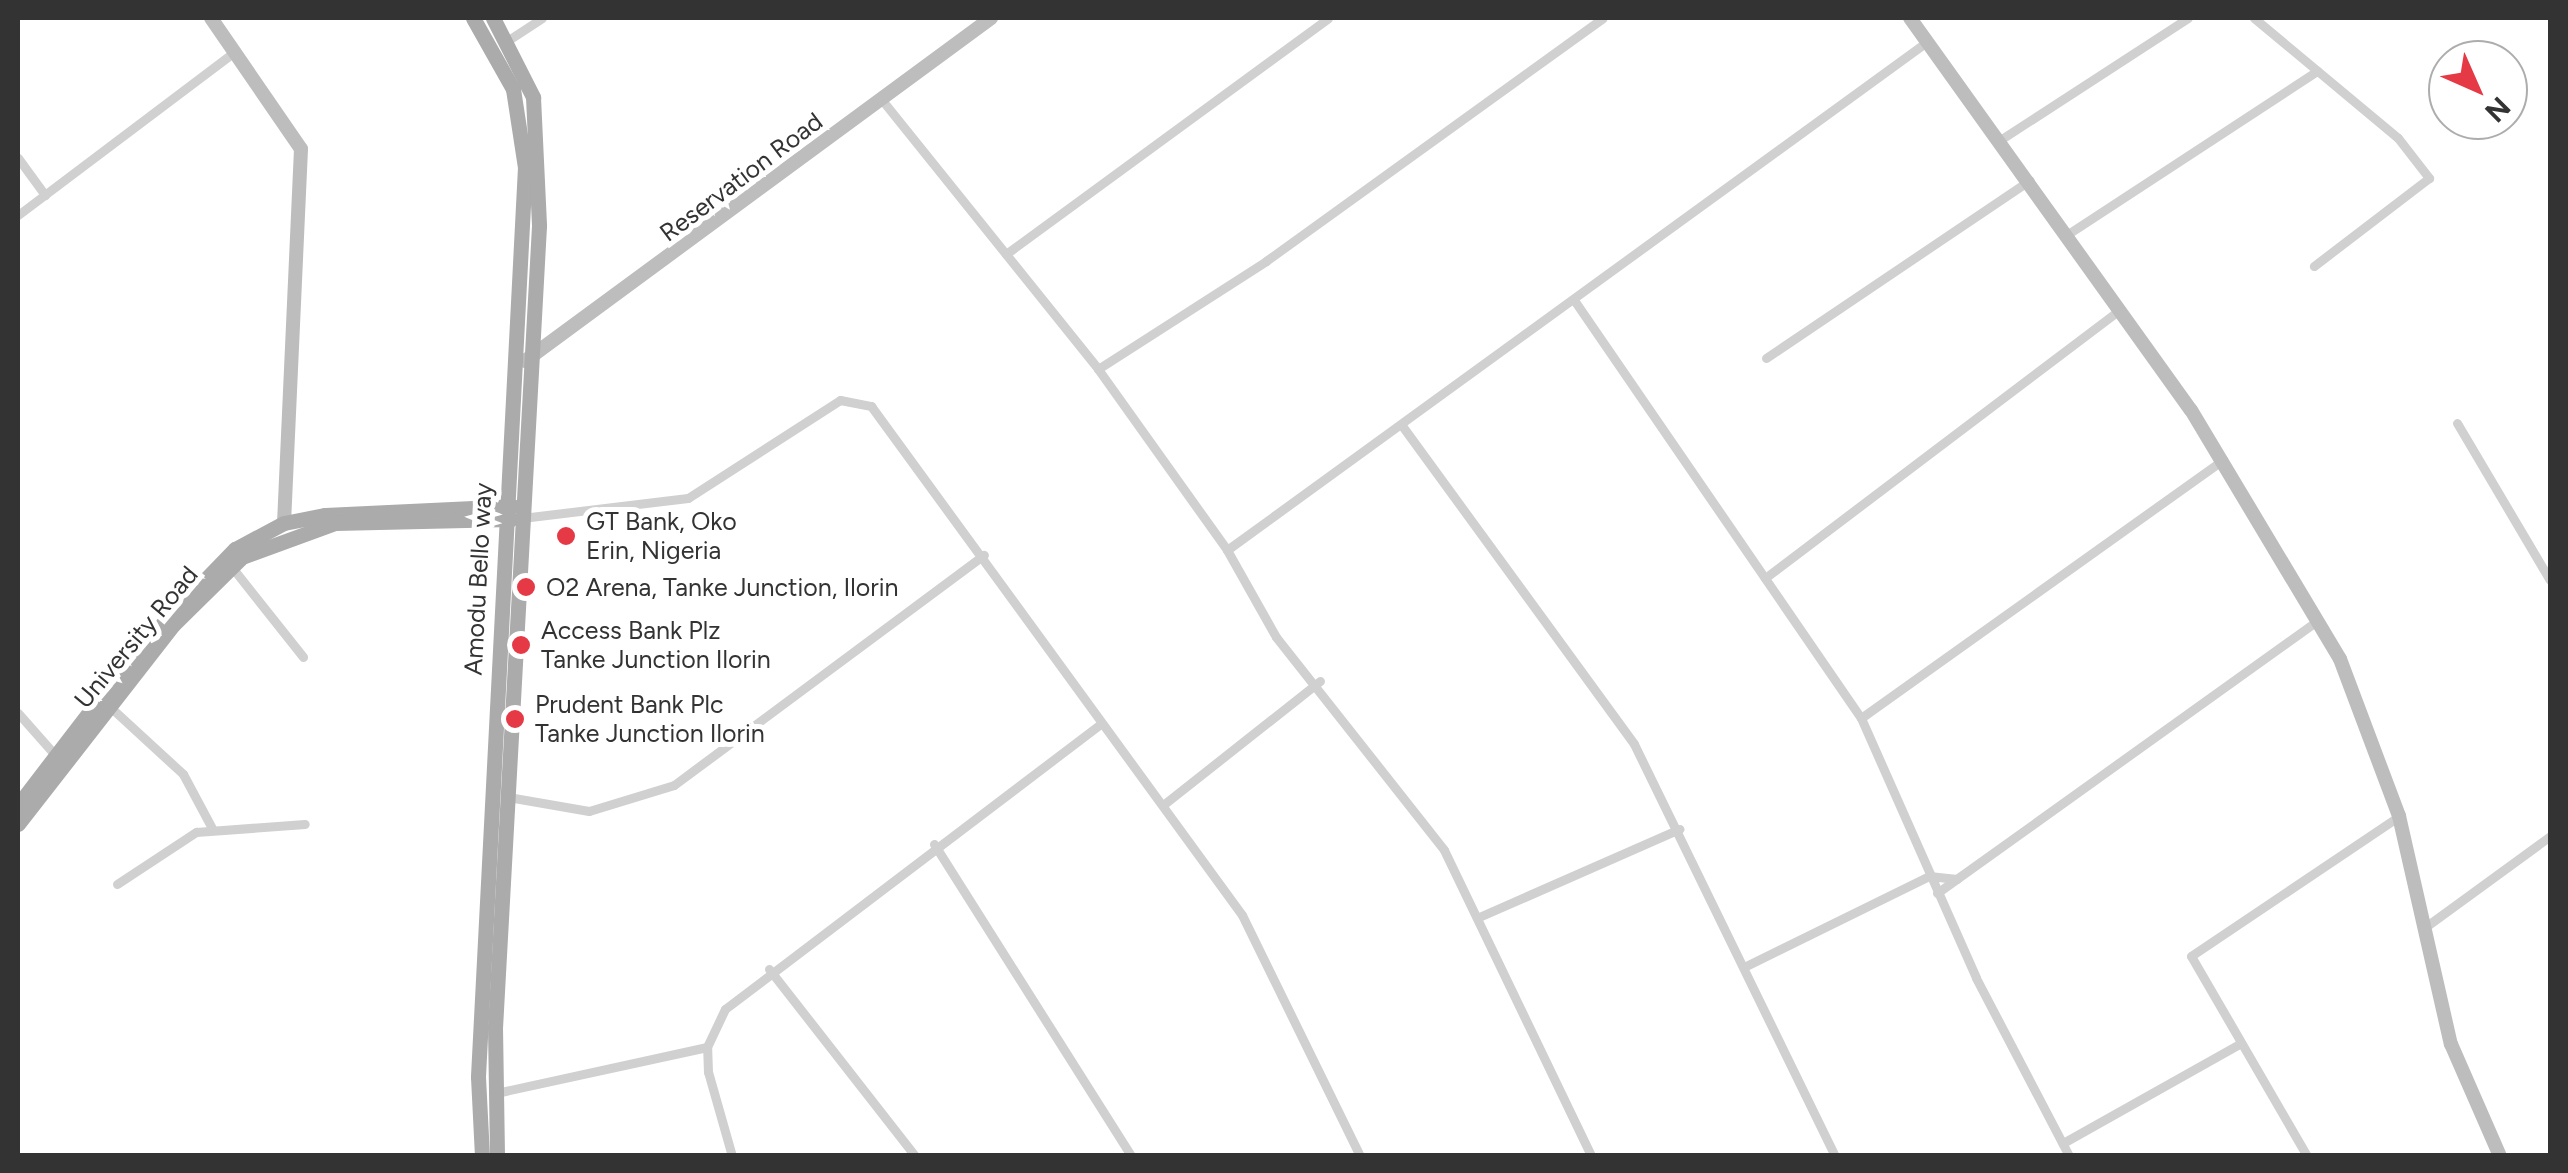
<!DOCTYPE html>
<html>
<head>
<meta charset="utf-8">
<style>
	body { margin:0 }
	#map { position:relative; width:2568px; height:1173px; overflow:hidden; background:#fff; font-family:Figtree,sans-serif }
	div>[style] { position:absolute }
	.street>* { height:9px; margin:-4.5px; padding:0 4.5px; transform-origin:4.5px; border-radius:4.5px; background:#d0d0d0 }
	.secondary>* { height:14px; margin:-7px; padding:0 7px; transform-origin:7px; border-radius:7px; background:#bdbdbd }
	.primary>* { height:15px; margin:-7.5px; padding:0 7.5px; transform-origin:7.5px; border-radius:7.5px; background:#ababab }
	.dots>* { width:28px; height:28px; translate:-50% -50%; box-sizing:border-box; border:5px solid #fff; border-radius:50% }
	span { translate:-50% -50%; white-space:nowrap; text-align:center; line-height:1.15; -webkit-text-stroke:10px #fff; paint-order:stroke }
	.street-label { font-size:25px; color:#333 }
	.poi-label { font-size:25px; color:#333 }
	.left { translate:0 -50%; text-align:left }
	.frame { position:absolute; inset:0; border:20px solid #333; pointer-events:none }
	.north { position:absolute; left:2428px; top:40px; width:100px; height:100px; box-sizing:border-box; background:#fff; border:2px solid #adadad; border-radius:50%; rotate:135deg; font-size:28px; font-weight:700; line-height:40px; text-align:center; color:#333 }
	.north::after { content:''; display:block; margin:auto; width:35px; height:45px; background:#e63946; clip-path:polygon(50% 0,100% 100%,50% 72%,0 100%) }
</style>
</head>
<body>
<div id="map">
	<div class="street">
		<i style="left:2254px;top:18px;width:187px;rotate:39.8deg"></i>
		<i style="left:2398px;top:138px;width:51px;rotate:52.2deg"></i>
		<i style="left:2429px;top:178px;width:145px;rotate:142.6deg"></i>
		<i style="left:507px;top:41px;width:42px;rotate:-33.3deg"></i>
		<i style="left:882px;top:100px;width:345px;rotate:51.2deg"></i>
		<i style="left:1098px;top:369px;width:222px;rotate:54.5deg"></i>
		<i style="left:1227px;top:550px;width:100px;rotate:60.6deg"></i>
		<i style="left:1276px;top:637px;width:271px;rotate:51.7deg"></i>
		<i style="left:1444px;top:850px;width:339px;rotate:64.3deg"></i>
		<i style="left:2000px;top:140px;width:224px;rotate:-33deg"></i>
		<i style="left:18px;top:158px;width:46px;rotate:53.9deg"></i>
		<i style="left:18px;top:215px;width:273px;rotate:-37deg"></i>
		<i style="left:2068px;top:234px;width:298px;rotate:-33.2deg"></i>
		<i style="left:1006px;top:254px;width:399px;rotate:-36.2deg"></i>
		<i style="left:1574px;top:300px;width:507px;rotate:55.53deg"></i>
		<i style="left:1861px;top:718px;width:284px;rotate:66.1deg"></i>
		<i style="left:1976px;top:978px;width:201px;rotate:62.4deg"></i>
		<i style="left:1766px;top:358px;width:318px;rotate:-34deg"></i>
		<i style="left:1098px;top:369px;width:200px;rotate:-32.7deg"></i>
		<i style="left:1266px;top:261px;width:415px;rotate:-35.8deg"></i>
		<i style="left:2457px;top:423px;width:182px;rotate:59.4deg"></i>
		<i style="left:1403px;top:427px;width:392px;rotate:53.9deg"></i>
		<i style="left:1634px;top:744px;width:458px;rotate:64deg"></i>
		<i style="left:522px;top:518px;width:167px;rotate:-6.9deg"></i>
		<i style="left:688px;top:498px;width:181px;rotate:-32.8deg"></i>
		<i style="left:840px;top:400px;width:32px;rotate:11deg"></i>
		<i style="left:871px;top:406px;width:630px;rotate:53.91deg"></i>
		<i style="left:1242px;top:915px;width:268px;rotate:63.9deg"></i>
		<i style="left:1227px;top:550px;width:866px;rotate:-35.98deg"></i>
		<i style="left:231px;top:566px;width:116px;rotate:51.6deg"></i>
		<i style="left:1765px;top:578px;width:446px;rotate:-37.1deg"></i>
		<i style="left:108px;top:705px;width:102px;rotate:42.6deg"></i>
		<i style="left:183px;top:774px;width:61px;rotate:61.8deg"></i>
		<i style="left:18px;top:713px;width:57px;rotate:48.5deg"></i>
		<i style="left:1861px;top:718px;width:445px;rotate:-35.5deg"></i>
		<i style="left:508px;top:797px;width:82px;rotate:9.8deg"></i>
		<i style="left:589px;top:811px;width:89px;rotate:-17deg"></i>
		<i style="left:674px;top:785px;width:386px;rotate:-36.6deg"></i>
		<i style="left:1163px;top:805px;width:200px;rotate:-38.3deg"></i>
		<i style="left:934px;top:844px;width:369px;rotate:57.7deg"></i>
		<i style="left:117px;top:884px;width:95px;rotate:-33.4deg"></i>
		<i style="left:196px;top:832px;width:109px;rotate:-4.2deg"></i>
		<i style="left:1937px;top:893px;width:467px;rotate:-35.6deg"></i>
		<i style="left:1479px;top:917px;width:219px;rotate:-23.7deg"></i>
		<i style="left:2424px;top:928px;width:156px;rotate:-36.1deg"></i>
		<i style="left:1746px;top:966px;width:204px;rotate:-26.2deg"></i>
		<i style="left:1929px;top:876px;width:28px;rotate:6deg"></i>
		<i style="left:769px;top:969px;width:237px;rotate:52deg"></i>
		<i style="left:496px;top:1093px;width:216px;rotate:-12.3deg"></i>
		<i style="left:2063px;top:1143px;width:204px;rotate:-29.3deg"></i>
		<i style="left:732px;top:1156px;width:87px;rotate:-105.9deg"></i>
		<i style="left:708px;top:1072px;width:25px;rotate:-92deg"></i>
		<i style="left:707px;top:1047px;width:42px;rotate:-64.7deg"></i>
		<i style="left:725px;top:1009px;width:471px;rotate:-37.2deg"></i>
		<i style="left:2307px;top:1156px;width:231px;rotate:-120.1deg"></i>
		<i style="left:2191px;top:956px;width:251px;rotate:-33.9deg"></i>
	</div>
	<div class="secondary">
		<i style="left:211px;top:18px;width:159px;rotate:55.5deg"></i>
		<i style="left:301px;top:149px;width:374px;rotate:92.6deg"></i>
		<i style="left:1910px;top:18px;width:482px;rotate:54.4deg"></i>
		<i style="left:2191px;top:410px;width:290px;rotate:59.1deg"></i>
		<i style="left:2340px;top:659px;width:168px;rotate:69.4deg"></i>
		<i style="left:2399px;top:816px;width:234px;rotate:77.2deg"></i>
		<i style="left:2451px;top:1044px;width:122px;rotate:66.4deg"></i>
		<i style="left:525px;top:361px;width:579px;rotate:-36.35deg"></i>
	</div>
	<div class="primary">
		<i style="left:473px;top:18px;width:81px;rotate:60.6deg"></i>
		<i style="left:513px;top:89px;width:79px;rotate:81.3deg"></i>
		<i style="left:525px;top:167px;width:911px;rotate:92.96deg"></i>
		<i style="left:478px;top:1077px;width:79px;rotate:87.1deg"></i>
		<i style="left:493px;top:18px;width:89px;rotate:63.1deg"></i>
		<i style="left:533px;top:97px;width:129px;rotate:87.3deg"></i>
		<i style="left:539px;top:226px;width:802px;rotate:93.14deg"></i>
		<i style="left:495px;top:1027px;width:129px;rotate:89.1deg"></i>
		<i style="left:18px;top:805px;width:195px;rotate:-52.5deg"></i>
		<i style="left:137px;top:650px;width:141px;rotate:-45.9deg"></i>
		<i style="left:235px;top:549px;width:55px;rotate:-28deg"></i>
		<i style="left:284px;top:523px;width:42px;rotate:-11deg"></i>
		<i style="left:325px;top:515px;width:188px;rotate:-2.7deg"></i>
		<i style="left:18px;top:824px;width:252px;rotate:-52.1deg"></i>
		<i style="left:173px;top:625px;width:97px;rotate:-44.6deg"></i>
		<i style="left:242px;top:557px;width:99px;rotate:-20.1deg"></i>
		<i style="left:335px;top:523px;width:176px;rotate:-1.3deg"></i>
	</div>
	<div class="dots">
		<i style="left:566px;top:536px;background:#e63946"></i>
		<i style="left:526px;top:587px;background:#e63946"></i>
		<i style="left:521px;top:645px;background:#e63946"></i>
		<i style="left:515px;top:719px;background:#e63946"></i>
	</div>
	<div class="street-label">
		<span style="left:741px;top:177px;rotate:-37deg">Reservation Road</span>
		<span style="left:478px;top:579px;rotate:-87deg">Amodu Bello way</span>
		<span style="left:136px;top:637px;rotate:-50deg">University Road</span>
	</div>
	<div class="poi-label">
		<span class="left" style="left:586px;top:536px">GT Bank, Oko<br>Erin, Nigeria</span>
		<span class="left" style="left:546px;top:587px">O2 Arena, Tanke Junction, Ilorin</span>
		<span class="left" style="left:541px;top:645px">Access Bank Plz<br>Tanke Junction Ilorin</span>
		<span class="left" style="left:535px;top:719px">Prudent Bank Plc<br>Tanke Junction Ilorin</span>
	</div>
	<div class="frame"></div>
	<div class="north">N</div>
</div>
</body>
</html>
